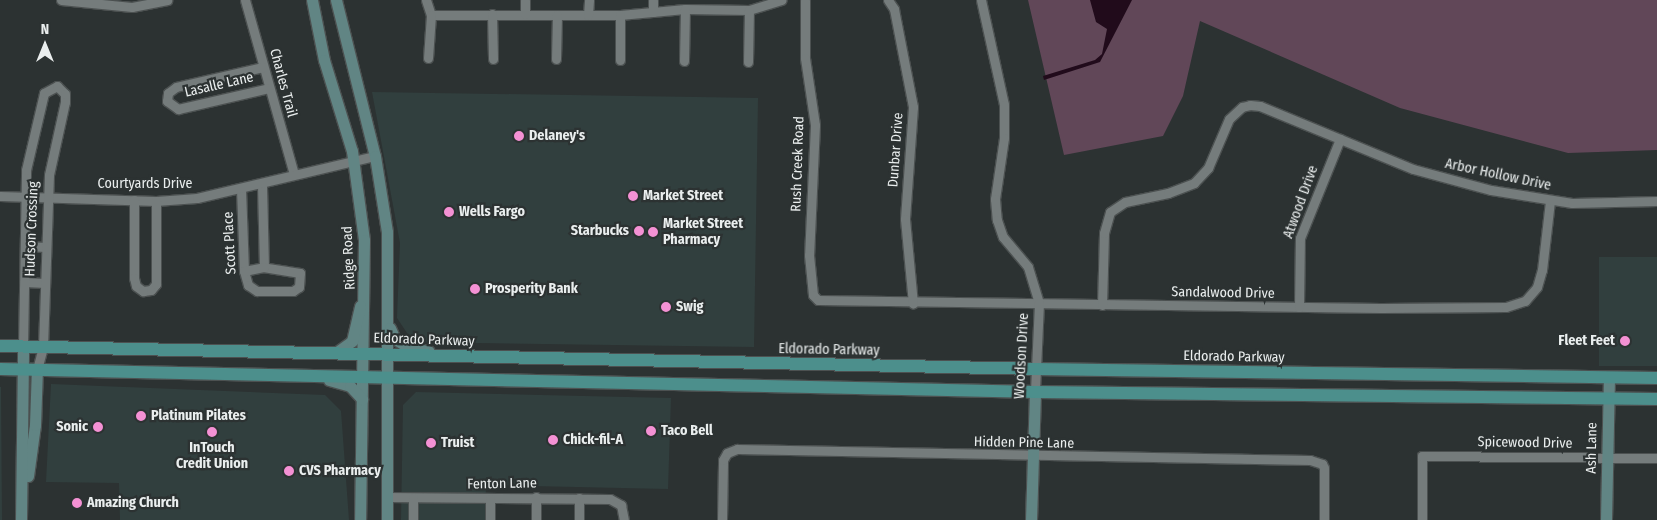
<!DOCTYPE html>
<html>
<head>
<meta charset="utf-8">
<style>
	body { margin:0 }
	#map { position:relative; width:1657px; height:520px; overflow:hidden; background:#2c3232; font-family:"Fira Sans Condensed",sans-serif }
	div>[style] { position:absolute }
	.built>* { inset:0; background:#313f3e; transform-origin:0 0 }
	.green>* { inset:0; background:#614758 }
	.water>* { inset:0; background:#210b1b }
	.roads { filter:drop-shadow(1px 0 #4c5151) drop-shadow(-1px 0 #4c5151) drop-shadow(0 1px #4c5151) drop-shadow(0 -1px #4c5151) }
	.street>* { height:9px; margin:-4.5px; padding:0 4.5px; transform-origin:4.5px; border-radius:4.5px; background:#757c7c }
	.secondary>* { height:11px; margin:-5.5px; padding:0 5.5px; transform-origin:5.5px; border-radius:5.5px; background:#618584 }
	.primary>* { height:12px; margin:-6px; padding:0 6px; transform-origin:6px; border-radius:6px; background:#4c8f8c }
	.dots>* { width:14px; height:14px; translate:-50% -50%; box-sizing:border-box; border:2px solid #2c3232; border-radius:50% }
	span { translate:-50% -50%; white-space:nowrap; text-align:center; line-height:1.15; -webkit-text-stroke:4.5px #2c3232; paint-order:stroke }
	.street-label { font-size:14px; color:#eaeeee }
	.poi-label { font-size:14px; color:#eaeeee; font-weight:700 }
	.left { translate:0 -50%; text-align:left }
	.right { translate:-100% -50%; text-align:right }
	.north { position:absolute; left:20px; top:20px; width:50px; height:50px; -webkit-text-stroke:4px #2c3232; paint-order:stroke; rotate:0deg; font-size:14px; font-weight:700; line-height:20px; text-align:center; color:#eaeeee }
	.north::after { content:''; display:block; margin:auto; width:18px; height:22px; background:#eaeeee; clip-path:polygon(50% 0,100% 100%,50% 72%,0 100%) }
</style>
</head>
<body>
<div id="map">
	<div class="built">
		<i style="clip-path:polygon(372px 92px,758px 98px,754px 347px,413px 342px,397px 318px,400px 243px)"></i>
		<i style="left:1599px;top:257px;width:58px;height:109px"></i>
		<i style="clip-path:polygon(51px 384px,325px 395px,341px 411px,349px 520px,120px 520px,119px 483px,46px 482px)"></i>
		<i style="clip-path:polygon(0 387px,1px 387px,2px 520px,0 520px)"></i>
		<i style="clip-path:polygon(416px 392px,671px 398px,668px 489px,486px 485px,485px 520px,401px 520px,403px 405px)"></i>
	</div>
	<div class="green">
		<i style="clip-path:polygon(1028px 0,1657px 0,1657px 150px,1568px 153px,1400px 108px,1200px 21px,1183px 96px,1163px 136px,1064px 155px)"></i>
	</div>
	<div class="water">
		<i style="clip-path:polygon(1090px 0,1132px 0,1100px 62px,1044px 80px,1043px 76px,1095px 60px,1102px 54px,1107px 29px,1096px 22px)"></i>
	</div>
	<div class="roads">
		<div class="street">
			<i style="left:61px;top:0;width:71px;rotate:5.6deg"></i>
			<i style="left:132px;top:7px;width:36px;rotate:-11deg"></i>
			<i style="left:245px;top:0;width:181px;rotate:74.3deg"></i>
			<i style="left:426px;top:0;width:16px;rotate:72deg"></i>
			<i style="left:431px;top:15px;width:189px"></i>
			<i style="left:620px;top:15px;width:65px;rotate:-5.3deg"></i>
			<i style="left:685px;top:9px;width:64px;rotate:0.9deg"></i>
			<i style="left:749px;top:10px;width:34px;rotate:-17deg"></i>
			<i style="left:805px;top:0;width:58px;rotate:90deg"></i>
			<i style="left:805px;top:58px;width:68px;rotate:81.5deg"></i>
			<i style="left:815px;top:125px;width:130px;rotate:92.6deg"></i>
			<i style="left:809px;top:255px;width:40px;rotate:84.3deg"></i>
			<i style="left:813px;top:295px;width:7px;rotate:45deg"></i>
			<i style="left:818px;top:300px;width:563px;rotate:0.81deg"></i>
			<i style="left:1381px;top:308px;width:125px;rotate:-0.5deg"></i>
			<i style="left:1506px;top:307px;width:20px;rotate:-18deg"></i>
			<i style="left:1525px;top:301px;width:18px;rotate:-49deg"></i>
			<i style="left:1537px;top:287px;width:18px;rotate:-74deg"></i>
			<i style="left:1542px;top:270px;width:69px;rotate:-83.4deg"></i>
			<i style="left:888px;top:0;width:11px;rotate:56deg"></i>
			<i style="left:894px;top:9px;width:100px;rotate:79deg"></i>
			<i style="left:913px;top:107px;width:112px;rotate:94.1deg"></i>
			<i style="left:905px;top:219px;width:85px;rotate:84.6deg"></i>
			<i style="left:981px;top:0;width:107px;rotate:77.6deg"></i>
			<i style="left:1004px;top:105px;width:33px;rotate:90deg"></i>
			<i style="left:1004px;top:138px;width:62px;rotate:98.4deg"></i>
			<i style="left:995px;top:199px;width:21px;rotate:85deg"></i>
			<i style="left:997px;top:220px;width:18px;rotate:71deg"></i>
			<i style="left:1003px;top:237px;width:39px;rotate:50deg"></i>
			<i style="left:1028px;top:267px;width:38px;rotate:73deg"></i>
			<i style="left:1039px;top:303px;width:89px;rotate:92.6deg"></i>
			<i style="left:653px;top:12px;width:12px;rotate:-90deg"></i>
			<i style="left:492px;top:14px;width:45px;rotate:88.7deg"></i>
			<i style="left:525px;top:14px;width:14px;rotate:-90deg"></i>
			<i style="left:588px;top:15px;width:15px;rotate:-86deg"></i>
			<i style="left:428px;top:58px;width:43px;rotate:-86deg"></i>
			<i style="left:556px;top:59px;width:44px;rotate:-88.7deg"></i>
			<i style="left:620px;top:60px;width:45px;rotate:-90deg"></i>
			<i style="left:684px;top:61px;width:52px;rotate:-88.9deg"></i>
			<i style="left:748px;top:62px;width:52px;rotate:-88.9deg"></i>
			<i style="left:263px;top:67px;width:89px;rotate:167.1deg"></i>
			<i style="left:176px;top:87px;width:10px;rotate:143deg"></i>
			<i style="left:168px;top:93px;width:8px;rotate:97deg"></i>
			<i style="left:167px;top:101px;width:14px;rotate:36deg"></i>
			<i style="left:178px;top:109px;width:93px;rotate:-13deg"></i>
			<i style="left:241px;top:189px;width:82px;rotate:87.9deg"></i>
			<i style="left:244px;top:271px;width:15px;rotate:74deg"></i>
			<i style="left:248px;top:285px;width:11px;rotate:34deg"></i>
			<i style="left:257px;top:291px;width:36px"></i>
			<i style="left:293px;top:291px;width:7px;rotate:-34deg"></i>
			<i style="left:299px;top:287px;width:14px;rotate:-86deg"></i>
			<i style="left:300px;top:273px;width:36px;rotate:-171deg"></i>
			<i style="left:264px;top:267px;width:84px;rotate:-91.4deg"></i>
			<i style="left:0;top:196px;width:156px;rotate:1.8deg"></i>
			<i style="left:156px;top:201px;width:41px;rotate:-4.2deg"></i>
			<i style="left:197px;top:198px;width:183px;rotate:-13.3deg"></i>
			<i style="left:134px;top:200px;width:78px;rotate:90deg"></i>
			<i style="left:134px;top:278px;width:8px;rotate:76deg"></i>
			<i style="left:136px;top:286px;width:9px;rotate:36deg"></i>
			<i style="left:143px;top:291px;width:8px;rotate:-7deg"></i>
			<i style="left:151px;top:290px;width:8px;rotate:-50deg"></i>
			<i style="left:156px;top:284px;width:83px;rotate:-90deg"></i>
			<i style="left:25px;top:246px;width:21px;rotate:3deg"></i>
			<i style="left:244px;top:271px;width:20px;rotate:-11deg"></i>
			<i style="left:25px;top:282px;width:20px;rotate:3deg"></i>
			<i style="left:1102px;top:305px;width:72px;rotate:-88.4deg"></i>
			<i style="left:1104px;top:233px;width:22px;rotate:-74deg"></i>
			<i style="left:1110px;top:212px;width:18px;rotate:-34deg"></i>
			<i style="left:1125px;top:202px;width:44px;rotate:-11.8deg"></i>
			<i style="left:1168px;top:193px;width:28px;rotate:-21deg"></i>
			<i style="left:1194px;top:183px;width:21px;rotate:-47deg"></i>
			<i style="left:1208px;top:168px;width:53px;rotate:-66.8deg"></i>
			<i style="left:1229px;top:119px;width:18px;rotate:-43deg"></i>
			<i style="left:1242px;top:107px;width:8px;rotate:-14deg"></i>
			<i style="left:1250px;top:105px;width:10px;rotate:6deg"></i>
			<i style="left:1260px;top:106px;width:165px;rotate:22.4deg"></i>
			<i style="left:1413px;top:169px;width:81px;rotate:15.1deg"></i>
			<i style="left:1491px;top:190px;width:82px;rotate:9.1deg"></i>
			<i style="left:1572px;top:203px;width:85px;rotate:-1.3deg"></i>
			<i style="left:1299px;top:307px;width:69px;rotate:-89.2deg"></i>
			<i style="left:1300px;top:238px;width:107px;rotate:-68deg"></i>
			<i style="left:23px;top:347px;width:177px;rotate:-89deg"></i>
			<i style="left:26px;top:170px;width:79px;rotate:-76.8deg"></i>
			<i style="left:44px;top:93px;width:15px;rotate:-28deg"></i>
			<i style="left:57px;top:86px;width:11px;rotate:45deg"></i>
			<i style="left:65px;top:94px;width:8px;rotate:90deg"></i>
			<i style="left:65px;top:102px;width:75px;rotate:102.4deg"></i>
			<i style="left:49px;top:175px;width:172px;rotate:92deg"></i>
			<i style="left:43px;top:347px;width:23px;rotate:105deg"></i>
			<i style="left:387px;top:497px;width:223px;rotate:0.5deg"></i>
			<i style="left:610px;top:499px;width:13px;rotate:29deg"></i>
			<i style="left:621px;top:505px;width:15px;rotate:79deg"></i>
			<i style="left:413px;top:498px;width:22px;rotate:90deg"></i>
			<i style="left:490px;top:520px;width:21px;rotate:-90deg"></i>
			<i style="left:536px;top:520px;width:23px;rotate:-90deg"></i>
			<i style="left:579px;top:520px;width:22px;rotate:-90deg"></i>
			<i style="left:722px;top:520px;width:60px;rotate:-89deg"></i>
			<i style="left:723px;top:460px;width:8px;rotate:-60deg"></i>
			<i style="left:727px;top:453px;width:11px;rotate:-22deg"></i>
			<i style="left:737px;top:449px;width:573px;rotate:1.1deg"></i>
			<i style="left:1310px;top:460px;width:13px;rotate:18deg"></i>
			<i style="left:1322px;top:464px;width:4px;rotate:63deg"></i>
			<i style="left:1324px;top:468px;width:52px;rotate:90deg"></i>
			<i style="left:1422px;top:520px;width:64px;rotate:-90deg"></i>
			<i style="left:1422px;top:456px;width:235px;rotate:0.5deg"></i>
		</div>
		<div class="secondary">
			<i style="left:312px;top:0;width:61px;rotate:78.7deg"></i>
			<i style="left:324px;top:60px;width:95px;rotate:72.9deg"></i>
			<i style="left:352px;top:151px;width:90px;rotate:82.3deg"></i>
			<i style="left:364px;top:240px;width:280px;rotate:90.8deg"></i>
			<i style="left:336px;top:0;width:161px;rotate:76deg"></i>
			<i style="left:375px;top:156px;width:77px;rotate:81deg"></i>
			<i style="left:387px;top:232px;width:288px;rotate:90deg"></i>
			<i style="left:390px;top:328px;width:12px;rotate:66deg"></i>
			<i style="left:395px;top:339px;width:17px;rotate:33deg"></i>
			<i style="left:409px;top:348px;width:20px;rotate:9deg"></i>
			<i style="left:337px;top:352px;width:19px;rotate:-36deg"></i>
			<i style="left:352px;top:341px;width:36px;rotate:-77deg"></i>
			<i style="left:329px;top:380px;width:22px;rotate:16deg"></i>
			<i style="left:350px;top:386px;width:18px;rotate:47deg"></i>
			<i style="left:28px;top:476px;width:51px;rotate:-82.2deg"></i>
			<i style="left:35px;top:425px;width:56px;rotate:-88deg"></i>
			<i style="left:21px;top:520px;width:173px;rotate:-89.3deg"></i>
			<i style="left:1031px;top:520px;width:128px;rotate:-88.2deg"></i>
			<i style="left:1606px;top:520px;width:143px;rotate:-88.8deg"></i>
		</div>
		<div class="primary">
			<i style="left:0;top:346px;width:1035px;rotate:1.27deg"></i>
			<i style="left:1035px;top:369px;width:622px;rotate:0.83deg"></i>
			<i style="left:0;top:369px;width:1035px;rotate:1.27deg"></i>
			<i style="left:1035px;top:392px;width:622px;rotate:0.64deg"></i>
		</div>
	</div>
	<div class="dots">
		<i style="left:519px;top:136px;background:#f491d4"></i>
		<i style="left:633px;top:196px;background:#f491d4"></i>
		<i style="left:449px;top:212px;background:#f491d4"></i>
		<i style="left:639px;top:231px;background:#f491d4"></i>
		<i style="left:653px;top:232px;background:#f491d4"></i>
		<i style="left:475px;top:289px;background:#f491d4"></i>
		<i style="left:666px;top:307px;background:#f491d4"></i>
		<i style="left:1625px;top:341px;background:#f491d4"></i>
		<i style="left:141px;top:416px;background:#f491d4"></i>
		<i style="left:98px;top:427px;background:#f491d4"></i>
		<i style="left:651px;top:431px;background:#f491d4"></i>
		<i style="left:212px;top:432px;background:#f491d4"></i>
		<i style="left:553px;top:440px;background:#f491d4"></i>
		<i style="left:431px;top:443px;background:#f491d4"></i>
		<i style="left:289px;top:471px;background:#f491d4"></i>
		<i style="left:77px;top:503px;background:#f491d4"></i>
	</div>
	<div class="street-label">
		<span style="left:283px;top:83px;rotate:75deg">Charles Trail</span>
		<span style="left:219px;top:85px;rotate:-13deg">Lasalle Lane</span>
		<span style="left:896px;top:150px;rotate:-86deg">Dunbar Drive</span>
		<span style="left:798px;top:164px;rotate:-88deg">Rush Creek Road</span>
		<span style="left:1498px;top:175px;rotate:12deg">Arbor Hollow Drive</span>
		<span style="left:145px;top:184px">Courtyards Drive</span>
		<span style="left:1301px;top:202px;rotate:-70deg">Atwood Drive</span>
		<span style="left:32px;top:229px;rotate:-88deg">Hudson Crossing</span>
		<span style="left:230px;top:243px;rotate:-93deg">Scott Place</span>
		<span style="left:349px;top:258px;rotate:-93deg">Ridge Road</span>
		<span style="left:1223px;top:293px;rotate:1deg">Sandalwood Drive</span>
		<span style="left:424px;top:340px;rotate:2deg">Eldorado Parkway</span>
		<span style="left:829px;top:350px;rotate:1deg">Eldorado Parkway</span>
		<span style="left:1022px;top:356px;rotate:-87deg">Woodson Drive</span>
		<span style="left:1234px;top:357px;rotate:1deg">Eldorado Parkway</span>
		<span style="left:1024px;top:443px;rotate:1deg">Hidden Pine Lane</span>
		<span style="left:1525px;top:443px;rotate:1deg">Spicewood Drive</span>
		<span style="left:1592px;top:448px;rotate:-89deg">Ash Lane</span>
		<span style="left:502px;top:484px;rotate:-1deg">Fenton Lane</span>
	</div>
	<div class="poi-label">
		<span class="left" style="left:529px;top:136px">Delaney's</span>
		<span class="left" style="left:643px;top:196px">Market Street</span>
		<span class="left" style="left:459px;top:212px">Wells Fargo</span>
		<span class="left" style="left:663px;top:232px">Market Street<br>Pharmacy</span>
		<span class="right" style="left:629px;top:231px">Starbucks</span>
		<span class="left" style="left:485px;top:289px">Prosperity Bank</span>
		<span class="left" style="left:676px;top:307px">Swig</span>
		<span class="right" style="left:1615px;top:341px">Fleet Feet</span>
		<span class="left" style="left:151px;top:416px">Platinum Pilates</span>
		<span class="right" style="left:88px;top:427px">Sonic</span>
		<span class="left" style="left:661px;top:431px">Taco Bell</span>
		<span class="left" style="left:563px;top:440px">Chick-fil-A</span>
		<span class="left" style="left:441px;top:443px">Truist</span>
		<span style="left:212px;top:456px">InTouch<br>Credit Union</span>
		<span class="left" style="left:299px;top:471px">CVS Pharmacy</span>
		<span class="left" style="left:87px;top:503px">Amazing Church</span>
	</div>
	<div class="north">N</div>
</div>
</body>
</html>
